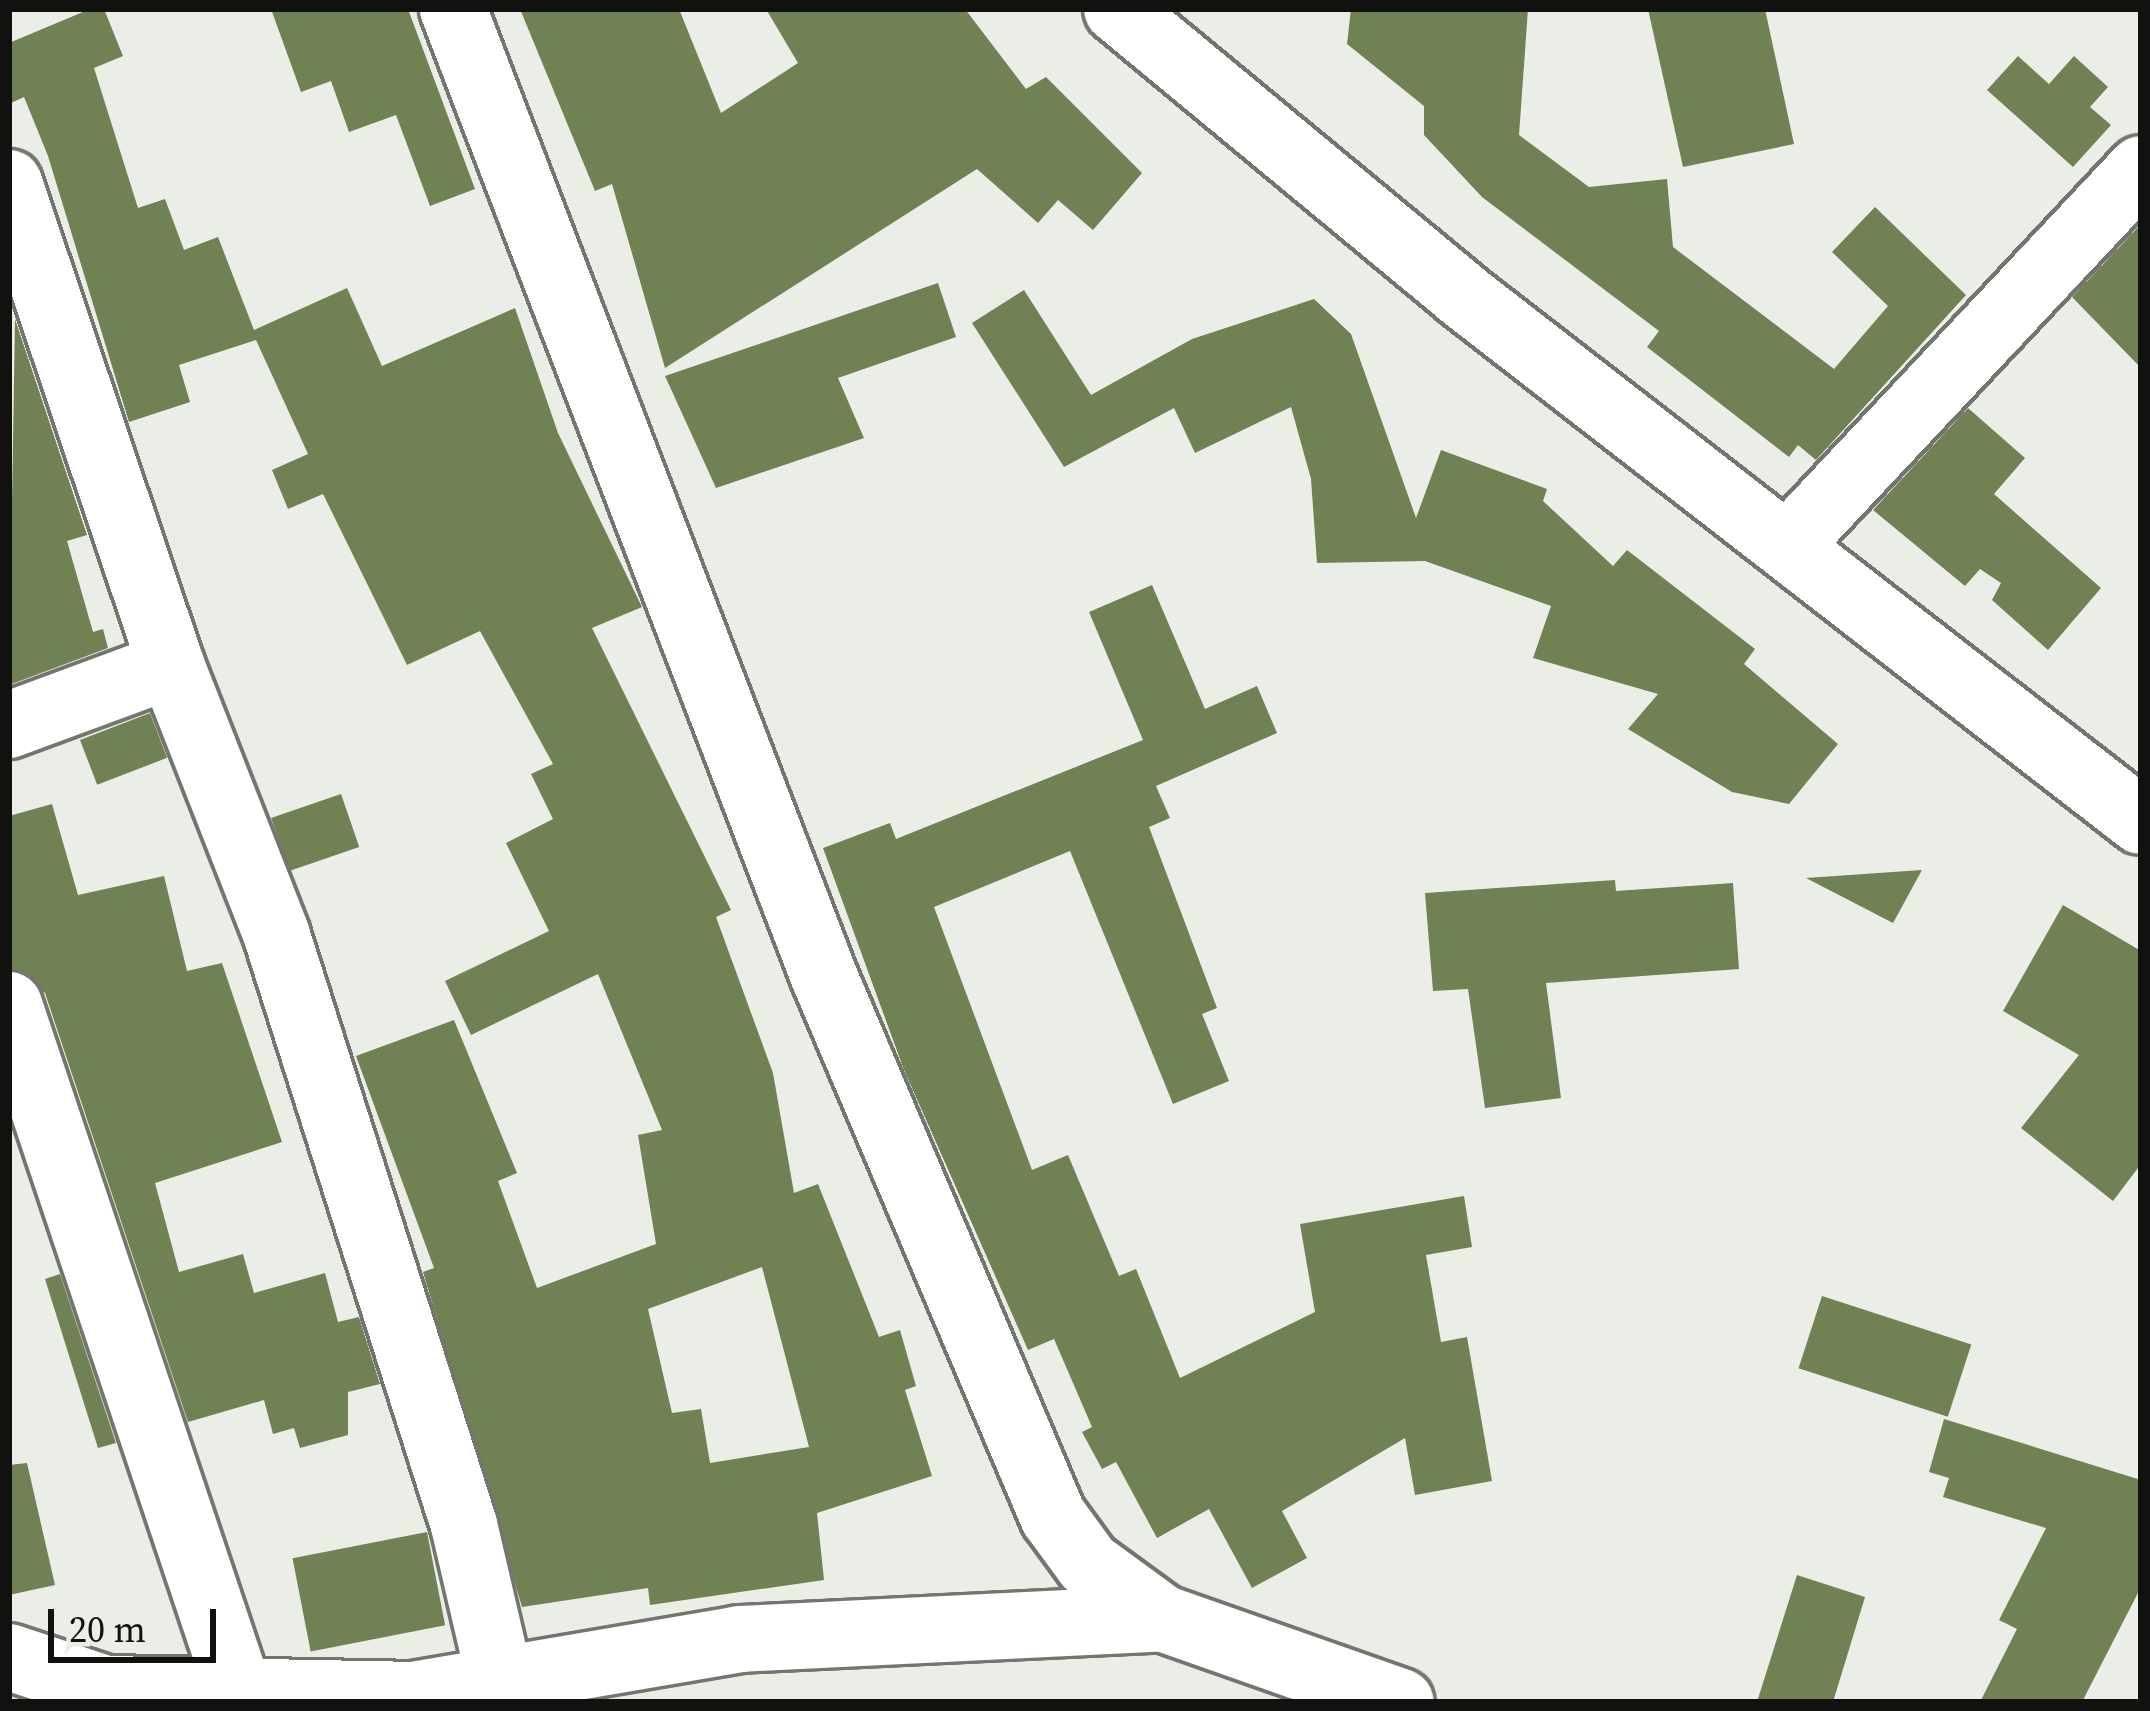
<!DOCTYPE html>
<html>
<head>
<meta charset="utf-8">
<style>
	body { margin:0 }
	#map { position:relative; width:2150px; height:1711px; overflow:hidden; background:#eaeee6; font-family:"Source Serif 4",serif }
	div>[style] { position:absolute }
	.building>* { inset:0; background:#708254; transform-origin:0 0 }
	.roads { filter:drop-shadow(3px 0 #73766f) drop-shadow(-3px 0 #73766f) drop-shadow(0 3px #73766f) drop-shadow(0 -3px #73766f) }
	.minor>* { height:66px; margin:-33px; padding:0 33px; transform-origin:33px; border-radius:33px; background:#fff }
	.major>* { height:66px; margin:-33px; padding:0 33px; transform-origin:33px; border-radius:33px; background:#fff }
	span { translate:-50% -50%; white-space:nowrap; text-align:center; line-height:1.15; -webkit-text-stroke:12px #eaeee6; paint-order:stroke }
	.frame { position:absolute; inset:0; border:12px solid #11120f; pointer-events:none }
	.scale { position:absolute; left:48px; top:1609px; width:168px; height:54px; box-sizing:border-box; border:6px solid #11120f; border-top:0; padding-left:15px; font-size:36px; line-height:42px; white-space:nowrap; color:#11120f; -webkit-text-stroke:9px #eaeee6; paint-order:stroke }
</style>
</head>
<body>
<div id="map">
	<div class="building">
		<i style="clip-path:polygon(evenodd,90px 9px,104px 9px,123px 56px,94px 68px,138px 208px,165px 199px,184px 250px,218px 237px,254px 330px,347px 288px,382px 366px,515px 308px,558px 433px,642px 607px,592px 628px,731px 910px,716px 917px,773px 1073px,794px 1193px,818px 1184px,879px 1337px,900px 1330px,916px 1386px,905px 1390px,932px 1476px,817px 1513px,824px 1580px,650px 1605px,648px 1588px,522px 1607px,423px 1272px,434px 1268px,356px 1056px,454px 1020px,517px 1173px,498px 1181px,537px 1288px,656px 1244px,638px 1135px,662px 1130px,598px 974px,471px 1035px,445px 981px,549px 931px,506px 843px,553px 819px,531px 774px,553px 764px,480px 631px,407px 665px,323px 494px,288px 509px,272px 470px,308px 454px,256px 340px,179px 365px,190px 402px,129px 422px,48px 156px,24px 97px,9px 104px,9px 43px,90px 9px,762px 1267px,809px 1447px,710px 1463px,701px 1409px,672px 1413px,648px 1309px,762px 1267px)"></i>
		<i style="clip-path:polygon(271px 9px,408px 9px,475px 189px,430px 206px,396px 115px,349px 132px,331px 81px,301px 92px)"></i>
		<i style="clip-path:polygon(520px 9px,679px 9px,721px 113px,798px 63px,766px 9px,965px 9px,1026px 89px,1046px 77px,1142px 173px,1093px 230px,1058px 200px,1038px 223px,977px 169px,665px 368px,612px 184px,595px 191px)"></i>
		<i style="clip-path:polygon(1351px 9px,1528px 9px,1519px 135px,1589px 187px,1667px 179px,1673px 247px,1834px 369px,1888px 306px,1832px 252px,1875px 207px,1966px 295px,1816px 460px,1798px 445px,1789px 457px,1647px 347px,1659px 331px,1482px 197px,1424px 135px,1424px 106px,1347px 44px)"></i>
		<i style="clip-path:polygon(1648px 9px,1765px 9px,1794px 144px,1683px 167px)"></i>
		<i style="clip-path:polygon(2018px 56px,2049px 84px,2074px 56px,2108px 87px,2090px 107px,2111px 125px,2073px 167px,1987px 90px)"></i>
		<i style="clip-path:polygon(2141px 224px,2141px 368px,2072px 297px)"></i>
		<i style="clip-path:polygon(938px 283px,956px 337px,838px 378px,864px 438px,716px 488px,665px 376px)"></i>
		<i style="clip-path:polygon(1024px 290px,1091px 395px,1192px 339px,1314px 299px,1351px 334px,1416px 518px,1441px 450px,1547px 489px,1543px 501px,1613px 566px,1627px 550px,1755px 649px,1744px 664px,1838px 744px,1789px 804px,1732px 792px,1628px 729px,1658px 694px,1533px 658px,1551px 606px,1425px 561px,1317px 563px,1311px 479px,1291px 407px,1195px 453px,1174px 408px,1064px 467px,972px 323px)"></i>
		<i style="clip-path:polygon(15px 319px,87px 535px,67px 541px,93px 632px,103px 629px,108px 648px,9px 685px)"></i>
		<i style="clip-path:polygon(1968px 408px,2025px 458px,1994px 494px,2101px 588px,2048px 650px,1992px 600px,2001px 583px,1980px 569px,1965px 586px,1873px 510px)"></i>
		<i style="clip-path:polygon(1152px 585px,1205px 709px,1257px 686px,1277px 733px,1156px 786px,1170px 818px,1149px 827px,1217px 1008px,1202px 1014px,1229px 1081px,1173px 1104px,1070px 851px,934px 907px,1032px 1170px,1068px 1155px,1119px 1276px,1136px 1269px,1180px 1378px,1315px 1312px,1300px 1224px,1464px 1196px,1472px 1247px,1426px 1255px,1441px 1342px,1467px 1337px,1492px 1481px,1415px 1495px,1405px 1438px,1282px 1511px,1307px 1558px,1252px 1588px,1209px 1509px,1157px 1538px,1116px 1462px,1102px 1469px,1082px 1432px,1092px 1427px,1054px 1339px,1028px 1350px,904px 1070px,823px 848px,890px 823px,896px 839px,1143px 740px,1089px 612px)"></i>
		<i style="left:150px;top:713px;width:48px;height:75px;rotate:69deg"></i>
		<i style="left:341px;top:794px;width:56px;height:74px;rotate:71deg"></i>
		<i style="clip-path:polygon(52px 804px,78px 895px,164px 876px,187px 971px,222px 963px,282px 1142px,155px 1183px,179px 1272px,243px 1254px,254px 1293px,325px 1273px,338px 1322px,359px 1317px,380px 1384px,348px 1392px,348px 1435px,300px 1448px,294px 1428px,273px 1434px,264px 1400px,188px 1422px,45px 993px,9px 969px,9px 816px)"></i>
		<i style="clip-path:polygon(1922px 870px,1893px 923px,1806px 878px)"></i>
		<i style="clip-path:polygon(1615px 880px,1616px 891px,1733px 883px,1739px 969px,1546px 983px,1561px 1098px,1485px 1108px,1468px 989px,1433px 991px,1425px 893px)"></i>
		<i style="clip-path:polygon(2063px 905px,2141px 951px,2141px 1164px,2113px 1201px,2021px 1128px,2079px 1055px,2003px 1011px)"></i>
		<i style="clip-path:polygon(60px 1274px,116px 1443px,98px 1448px,45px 1279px)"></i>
		<i style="left:1822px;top:1296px;width:157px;height:76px;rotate:18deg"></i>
		<i style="clip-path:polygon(1944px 1419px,2141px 1480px,2141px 1587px,2082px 1702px,1980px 1702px,2017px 1629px,1999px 1620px,2046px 1528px,1943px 1497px,1949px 1478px,1929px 1472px)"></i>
		<i style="clip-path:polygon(27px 1463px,55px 1585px,9px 1595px,9px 1465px)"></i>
		<i style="left:427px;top:1532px;width:95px;height:137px;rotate:79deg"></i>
		<i style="clip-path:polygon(1797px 1575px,1865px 1597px,1833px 1702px,1757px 1702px)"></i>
	</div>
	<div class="roads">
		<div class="minor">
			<i style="left:9px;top:183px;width:508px;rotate:71.42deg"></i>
			<i style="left:171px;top:665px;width:288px;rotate:68.6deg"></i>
			<i style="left:276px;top:933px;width:621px;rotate:72.38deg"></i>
			<i style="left:464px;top:1525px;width:154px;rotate:76.9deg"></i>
			<i style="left:499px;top:1675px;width:45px;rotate:36.9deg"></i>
			<i style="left:1789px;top:544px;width:514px;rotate:-46.81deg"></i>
			<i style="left:9px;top:725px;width:173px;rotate:-20.3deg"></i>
			<i style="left:9px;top:1005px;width:728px;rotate:71.49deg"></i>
			<i style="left:9px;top:1657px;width:102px;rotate:18.3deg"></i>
			<i style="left:106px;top:1689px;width:307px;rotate:1.1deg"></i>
			<i style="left:413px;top:1695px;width:331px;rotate:-9.7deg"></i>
			<i style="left:739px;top:1639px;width:424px;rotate:-2.8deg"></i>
		</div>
		<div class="major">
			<i style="left:453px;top:9px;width:1034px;rotate:69.02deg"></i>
			<i style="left:823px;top:974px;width:589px;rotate:67.01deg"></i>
			<i style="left:1053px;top:1516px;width:59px;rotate:53.9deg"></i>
			<i style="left:1088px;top:1564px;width:92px;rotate:36.1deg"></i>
			<i style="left:1162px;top:1618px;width:253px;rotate:19.4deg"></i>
			<i style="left:1117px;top:9px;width:447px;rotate:39.6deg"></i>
			<i style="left:1461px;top:294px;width:860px;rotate:37.78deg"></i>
		</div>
	</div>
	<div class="frame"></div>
	<div class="scale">20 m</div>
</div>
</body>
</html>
